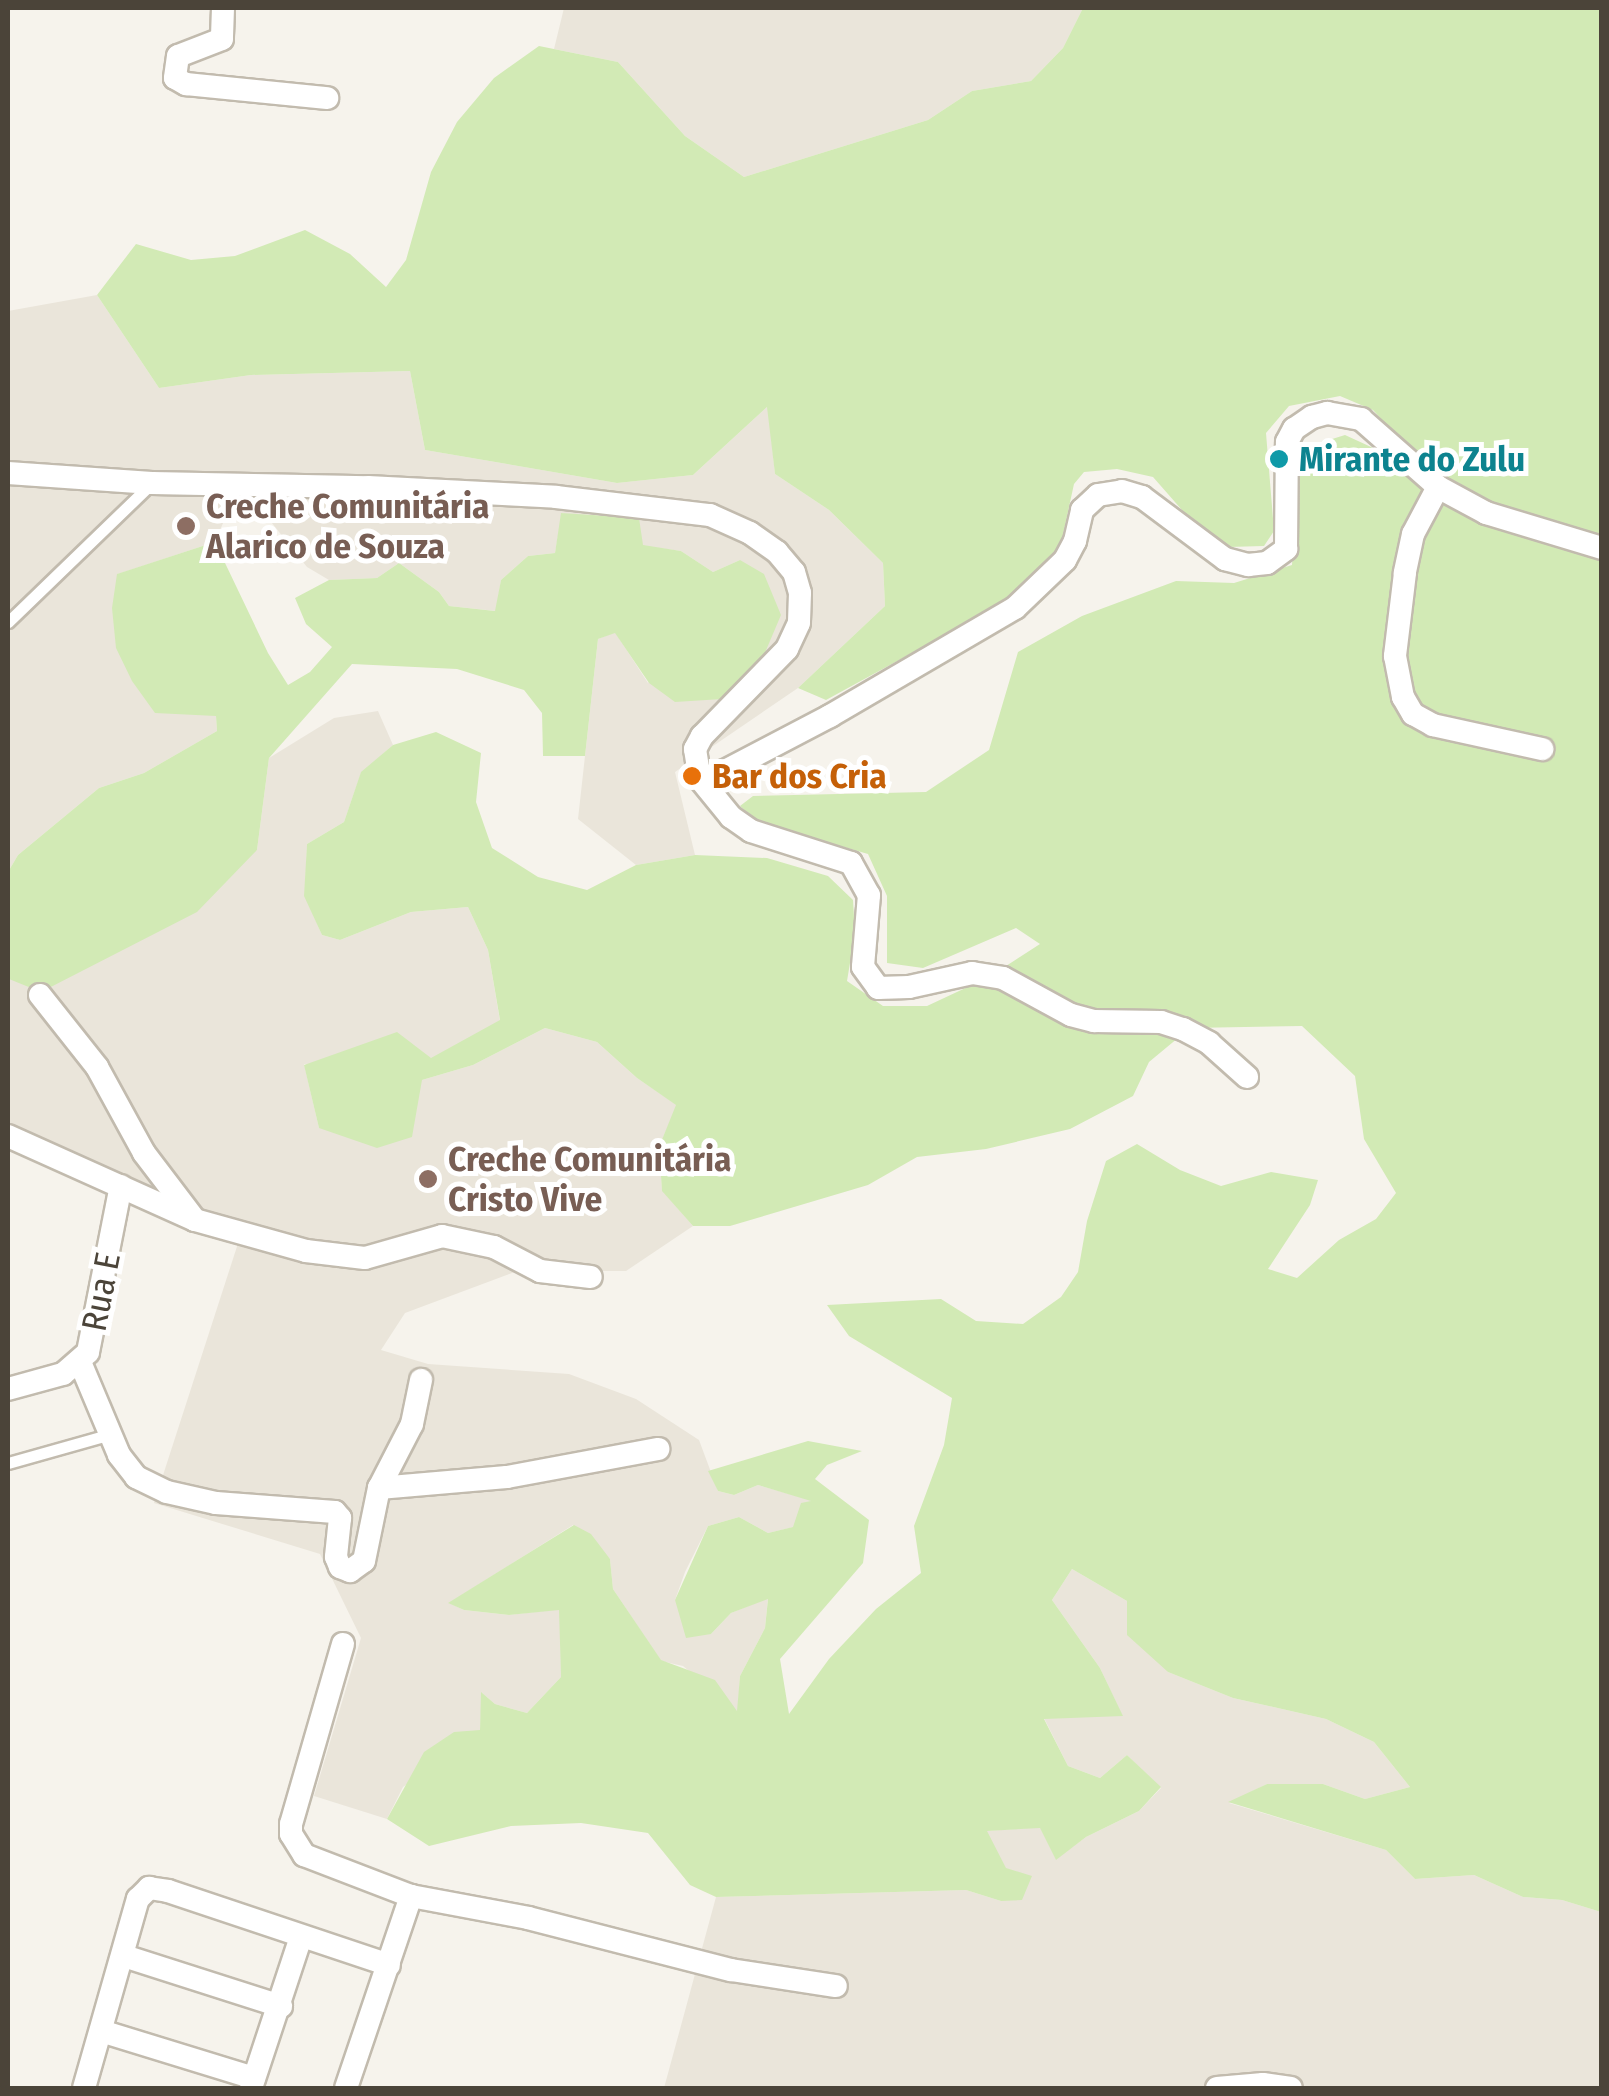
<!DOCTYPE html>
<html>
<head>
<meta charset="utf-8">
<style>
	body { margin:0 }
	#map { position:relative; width:1609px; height:2096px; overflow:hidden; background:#f6f3ec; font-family:"Fira Sans Condensed",sans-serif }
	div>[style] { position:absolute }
	.residential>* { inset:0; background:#eae5da }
	.green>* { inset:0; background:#d2eab5 }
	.roads { filter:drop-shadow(2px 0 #c2bbae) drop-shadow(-2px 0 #c2bbae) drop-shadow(0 2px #c2bbae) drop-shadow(0 -2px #c2bbae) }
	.service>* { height:11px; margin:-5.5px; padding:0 5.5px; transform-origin:5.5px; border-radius:5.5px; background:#fff }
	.minor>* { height:22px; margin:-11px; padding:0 11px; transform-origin:11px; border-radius:11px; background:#fff }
	.dots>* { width:28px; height:28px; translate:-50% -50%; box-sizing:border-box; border:5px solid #fff; border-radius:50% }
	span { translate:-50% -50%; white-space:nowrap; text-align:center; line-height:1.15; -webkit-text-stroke:10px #fff; paint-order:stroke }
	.culture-label { font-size:35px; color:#0d838f; font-weight:700 }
	.left { translate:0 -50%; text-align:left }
	.education-label { font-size:35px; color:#785e54; font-weight:700 }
	.food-label { font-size:35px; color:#c56008; font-weight:700 }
	.street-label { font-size:35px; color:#4b4439 }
	.frame { position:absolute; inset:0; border:10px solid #4b4439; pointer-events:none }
</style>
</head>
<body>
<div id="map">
	<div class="residential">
		<i style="clip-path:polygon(564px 8px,1083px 8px,1063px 48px,1031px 81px,972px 91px,928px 120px,744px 177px,685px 136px,618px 62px,554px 49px)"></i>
		<i style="clip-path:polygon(97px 295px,159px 388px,251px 375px,410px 371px,425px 450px,617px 483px,693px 475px,768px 406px,775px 474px,829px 510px,883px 563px,885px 606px,798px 688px,675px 772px,695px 855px,636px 865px,578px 819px,598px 639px,615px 632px,648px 683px,740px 560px,713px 572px,681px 551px,643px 546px,562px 513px,555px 553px,528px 556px,501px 580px,496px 611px,449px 606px,439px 592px,399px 563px,377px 578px,329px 580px,307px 567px,240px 483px,215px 542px,118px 574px,216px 716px,217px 731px,144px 773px,99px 788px,18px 855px,8px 872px,8px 311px)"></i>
		<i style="clip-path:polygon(378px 711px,393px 745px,361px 773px,344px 822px,307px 844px,305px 896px,322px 935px,340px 940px,411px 912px,468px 907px,488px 950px,500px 1021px,431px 1059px,304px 1064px,319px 1128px,422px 1080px,473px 1065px,545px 1028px,597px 1042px,637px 1078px,677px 1105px,659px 1147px,662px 1190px,693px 1226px,626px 1271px,517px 1271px,405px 1313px,381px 1350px,428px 1364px,569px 1374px,636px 1399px,699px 1440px,718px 1491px,734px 1495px,758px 1485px,814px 1501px,794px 1527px,768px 1533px,739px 1517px,708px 1526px,685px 1572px,675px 1600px,711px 1634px,731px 1613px,768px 1598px,765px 1628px,740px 1676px,738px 1712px,683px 1666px,661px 1661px,613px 1589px,610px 1559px,573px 1525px,449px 1603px,464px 1610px,509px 1615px,560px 1609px,561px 1677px,527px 1713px,495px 1704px,482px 1693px,480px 1731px,403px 1787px,387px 1819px,314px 1796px,361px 1638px,320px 1554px,154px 1503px,242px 1231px,112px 1186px,8px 1139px,8px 973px,9px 979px,257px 850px,269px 758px,334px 718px)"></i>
		<i style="clip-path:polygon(1072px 1569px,1127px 1601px,1168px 1672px,1233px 1698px,1326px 1719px,1374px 1742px,1410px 1787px,1365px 1799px,1323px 1784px,1267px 1784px,1229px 1803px,1386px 1850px,1415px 1879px,1474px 1875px,1523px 1897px,1562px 1900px,1601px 1912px,1601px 2088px,664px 2088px,716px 1897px,966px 1890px,1001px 1901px,1006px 1869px,986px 1831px,1040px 1827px,1056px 1859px,1086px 1837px,1139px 1811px,1161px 1788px,1127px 1755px,1100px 1778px,1068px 1766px,1044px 1718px,1122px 1715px,1100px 1668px,1052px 1600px)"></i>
	</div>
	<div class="green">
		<i style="clip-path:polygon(1083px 8px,1601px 8px,1601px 544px,1441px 485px,1373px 410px,1340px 396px,1289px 406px,1266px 433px,1274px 531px,1264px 546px,1228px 547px,1204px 535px,1153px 477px,1117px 469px,1084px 472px,1074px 484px,1059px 553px,1029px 589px,826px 700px,798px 688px,885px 606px,883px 563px,829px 510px,775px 474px,767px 407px,693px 475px,617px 483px,425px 450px,410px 371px,251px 375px,159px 388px,97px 295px,136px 244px,191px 260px,235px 256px,305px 230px,350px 254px,386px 287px,406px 260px,431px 172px,457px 122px,494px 78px,539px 46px,618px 62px,685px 136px,744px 177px,928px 120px,972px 91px,1031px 81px,1063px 48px)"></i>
		<i style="clip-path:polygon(1345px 435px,1382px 452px,1405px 470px,1601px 552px,1601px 1912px,1562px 1900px,1523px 1897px,1474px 1875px,1415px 1879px,1386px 1850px,1228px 1802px,1267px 1784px,1323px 1784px,1365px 1799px,1410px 1787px,1374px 1742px,1326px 1719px,1233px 1698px,1168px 1672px,1127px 1635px,1127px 1601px,1072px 1569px,1052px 1600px,1100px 1668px,1123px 1716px,1044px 1719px,1068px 1766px,1100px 1778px,1127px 1755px,1161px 1787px,1139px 1811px,1086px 1837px,1056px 1860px,1040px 1828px,987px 1831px,1006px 1868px,1032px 1876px,1022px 1900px,1001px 1901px,966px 1890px,716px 1897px,690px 1885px,648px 1833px,581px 1823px,511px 1826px,429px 1846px,387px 1819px,424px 1752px,454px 1732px,480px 1730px,481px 1692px,495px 1704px,527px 1713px,561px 1677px,559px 1610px,509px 1615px,464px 1610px,448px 1603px,574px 1525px,591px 1534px,610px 1559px,613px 1589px,661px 1660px,715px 1680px,737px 1711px,740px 1676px,765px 1628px,768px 1599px,731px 1613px,711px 1634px,686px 1638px,675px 1600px,708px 1526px,739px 1517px,768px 1533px,793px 1527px,801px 1503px,811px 1501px,758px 1485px,734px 1495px,718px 1491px,708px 1471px,808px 1441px,862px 1451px,827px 1465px,815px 1479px,869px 1520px,863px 1563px,780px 1659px,789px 1714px,829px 1659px,876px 1609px,921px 1573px,914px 1526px,944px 1445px,952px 1398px,849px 1336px,827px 1305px,941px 1299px,976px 1321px,1023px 1324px,1061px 1297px,1078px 1272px,1087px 1221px,1106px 1161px,1137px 1144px,1180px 1170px,1221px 1186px,1271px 1172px,1318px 1180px,1310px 1205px,1268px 1269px,1297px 1278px,1339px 1240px,1376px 1219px,1396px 1193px,1364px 1139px,1355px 1076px,1302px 1026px,1190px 1028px,1149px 1062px,1133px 1096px,1070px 1129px,986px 1149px,917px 1157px,868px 1185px,730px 1226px,693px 1226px,662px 1191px,659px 1147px,676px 1105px,637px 1078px,597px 1042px,545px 1028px,473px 1065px,422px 1080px,412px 1137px,377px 1148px,319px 1128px,304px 1065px,397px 1032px,431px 1058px,500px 1020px,488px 950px,468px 907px,411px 912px,340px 940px,322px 935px,304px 896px,307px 844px,344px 822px,361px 772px,393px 745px,436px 732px,481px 753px,476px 802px,492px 848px,538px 877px,587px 890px,636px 865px,695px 855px,767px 858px,828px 876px,853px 900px,855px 933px,847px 981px,883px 1006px,927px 1006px,989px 977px,1040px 944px,1016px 928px,923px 968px,887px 963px,887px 896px,868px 854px,758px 822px,740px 806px,753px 796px,926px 792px,989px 750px,1018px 652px,1082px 616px,1176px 581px,1234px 583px,1292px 565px,1298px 472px,1316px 444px)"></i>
		<i style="clip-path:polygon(561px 513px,639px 518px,643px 545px,681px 551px,713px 572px,740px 560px,764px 574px,781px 615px,761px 662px,722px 699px,675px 702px,649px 683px,615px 633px,598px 639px,585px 756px,543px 756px,542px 713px,524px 690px,457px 669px,352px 664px,269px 758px,257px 850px,197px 912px,41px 992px,9px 979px,8px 872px,18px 855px,99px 788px,144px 773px,217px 731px,216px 716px,155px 713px,132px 681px,116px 648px,112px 608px,117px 574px,215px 542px,268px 653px,288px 685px,310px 672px,332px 647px,306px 624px,295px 598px,329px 580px,377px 578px,399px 563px,439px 592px,449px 606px,495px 611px,501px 580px,528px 556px,555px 553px)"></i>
	</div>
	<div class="roads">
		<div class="service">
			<i style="left:8px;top:622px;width:200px;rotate:-44deg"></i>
			<i style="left:8px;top:1463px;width:107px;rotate:-15.7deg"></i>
		</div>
		<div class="minor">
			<i style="left:223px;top:8px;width:31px;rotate:92deg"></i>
			<i style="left:222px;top:39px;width:47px;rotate:158.9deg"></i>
			<i style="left:178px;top:56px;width:22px;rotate:98deg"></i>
			<i style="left:175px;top:78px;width:13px;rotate:29deg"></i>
			<i style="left:186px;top:84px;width:142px;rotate:5.7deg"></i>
			<i style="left:8px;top:473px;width:144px;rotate:4deg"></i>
			<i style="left:152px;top:483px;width:216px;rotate:1.1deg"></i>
			<i style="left:368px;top:487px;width:188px;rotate:3deg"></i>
			<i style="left:556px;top:497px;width:155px;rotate:6.7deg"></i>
			<i style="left:710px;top:515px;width:44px;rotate:24.2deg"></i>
			<i style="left:750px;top:533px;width:33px;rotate:35deg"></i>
			<i style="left:777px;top:552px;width:26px;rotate:50deg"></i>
			<i style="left:794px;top:572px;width:22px;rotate:74deg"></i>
			<i style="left:800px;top:593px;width:30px;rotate:92deg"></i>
			<i style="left:799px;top:623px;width:29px;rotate:115deg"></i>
			<i style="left:787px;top:649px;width:122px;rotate:134.3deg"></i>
			<i style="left:702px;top:736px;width:15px;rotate:118deg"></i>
			<i style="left:695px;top:749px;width:30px;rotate:81deg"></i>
			<i style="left:700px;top:779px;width:26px;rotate:-18deg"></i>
			<i style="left:725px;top:771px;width:119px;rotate:-27.6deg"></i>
			<i style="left:830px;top:716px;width:214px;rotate:-30.3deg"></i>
			<i style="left:1015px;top:608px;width:69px;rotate:-43.8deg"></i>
			<i style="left:1065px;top:560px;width:21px;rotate:-62deg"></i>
			<i style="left:1075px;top:541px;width:32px;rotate:-77deg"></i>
			<i style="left:1082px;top:510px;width:22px;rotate:-43deg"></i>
			<i style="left:1098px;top:495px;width:24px;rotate:-9deg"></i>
			<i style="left:1122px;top:491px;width:21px;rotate:17deg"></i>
			<i style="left:1142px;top:497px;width:104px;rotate:36.8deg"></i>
			<i style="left:1225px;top:559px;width:24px;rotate:15deg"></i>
			<i style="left:1248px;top:565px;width:19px;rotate:-6deg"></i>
			<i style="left:1267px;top:563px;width:24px;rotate:-36deg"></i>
			<i style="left:1286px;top:549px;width:107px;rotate:-89.5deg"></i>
			<i style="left:1287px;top:442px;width:15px;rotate:-62deg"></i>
			<i style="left:1294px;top:429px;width:22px;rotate:-34deg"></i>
			<i style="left:1312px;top:417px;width:16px;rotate:-15deg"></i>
			<i style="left:1327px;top:413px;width:35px;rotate:10deg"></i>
			<i style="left:1361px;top:419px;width:103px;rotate:41.4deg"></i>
			<i style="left:1438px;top:487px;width:55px;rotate:28.4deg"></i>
			<i style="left:1486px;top:513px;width:121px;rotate:16.8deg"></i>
			<i style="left:1438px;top:487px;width:53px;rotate:118deg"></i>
			<i style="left:1413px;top:534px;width:40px;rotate:102deg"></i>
			<i style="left:1405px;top:573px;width:84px;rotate:96.9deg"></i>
			<i style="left:1395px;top:656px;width:42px;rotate:79deg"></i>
			<i style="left:1403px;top:697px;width:20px;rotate:60deg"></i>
			<i style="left:1413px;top:714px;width:23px;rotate:29deg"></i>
			<i style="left:1433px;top:725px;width:112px;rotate:12.4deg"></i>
			<i style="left:700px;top:779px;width:49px;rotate:50.8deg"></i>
			<i style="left:731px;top:817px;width:24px;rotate:35deg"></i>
			<i style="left:751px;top:831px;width:105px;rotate:17.7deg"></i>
			<i style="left:851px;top:863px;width:37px;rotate:61deg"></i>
			<i style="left:869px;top:895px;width:72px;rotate:94.8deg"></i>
			<i style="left:863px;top:967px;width:26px;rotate:54deg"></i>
			<i style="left:878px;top:988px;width:31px;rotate:-2deg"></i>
			<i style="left:909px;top:987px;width:65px;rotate:-12.5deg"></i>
			<i style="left:972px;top:973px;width:31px;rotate:9deg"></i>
			<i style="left:1003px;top:978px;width:77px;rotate:28.6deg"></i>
			<i style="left:1071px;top:1015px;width:24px;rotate:15deg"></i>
			<i style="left:1094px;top:1021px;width:67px;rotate:0.9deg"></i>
			<i style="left:1161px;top:1022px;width:23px;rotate:18deg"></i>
			<i style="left:1183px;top:1029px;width:30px;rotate:28deg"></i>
			<i style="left:1209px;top:1043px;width:51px;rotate:41.8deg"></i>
			<i style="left:40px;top:995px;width:92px;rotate:51.6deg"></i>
			<i style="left:97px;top:1067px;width:98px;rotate:61.3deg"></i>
			<i style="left:144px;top:1153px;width:84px;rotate:52.7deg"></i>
			<i style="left:8px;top:1136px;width:205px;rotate:24.2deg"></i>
			<i style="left:195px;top:1220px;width:115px;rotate:15.6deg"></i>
			<i style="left:306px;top:1251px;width:59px;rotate:6.8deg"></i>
			<i style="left:365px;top:1258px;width:80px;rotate:-15.9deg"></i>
			<i style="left:442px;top:1236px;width:53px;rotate:11.9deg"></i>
			<i style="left:494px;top:1247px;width:52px;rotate:27.6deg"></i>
			<i style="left:540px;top:1271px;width:51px;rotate:6.7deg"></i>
			<i style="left:80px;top:1362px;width:101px;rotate:67.2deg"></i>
			<i style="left:119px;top:1455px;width:28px;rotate:52deg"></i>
			<i style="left:136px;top:1477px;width:34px;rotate:26deg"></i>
			<i style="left:167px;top:1492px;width:50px;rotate:12.7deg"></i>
			<i style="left:216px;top:1503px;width:119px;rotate:4.3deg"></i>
			<i style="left:335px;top:1512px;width:8px;rotate:50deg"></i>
			<i style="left:340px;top:1518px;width:39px;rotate:96deg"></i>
			<i style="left:336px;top:1557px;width:11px;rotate:68deg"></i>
			<i style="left:340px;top:1567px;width:11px;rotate:22deg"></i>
			<i style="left:350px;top:1571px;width:17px;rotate:-36deg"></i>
			<i style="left:364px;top:1561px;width:75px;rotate:-78.4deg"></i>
			<i style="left:379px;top:1488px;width:128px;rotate:-4.9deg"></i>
			<i style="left:507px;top:1477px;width:154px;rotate:-10.5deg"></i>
			<i style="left:8px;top:1389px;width:57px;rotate:-15.3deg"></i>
			<i style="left:63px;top:1374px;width:33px;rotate:-41deg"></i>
			<i style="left:88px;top:1352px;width:169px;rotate:-78.8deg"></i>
			<i style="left:379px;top:1488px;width:72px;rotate:-62.7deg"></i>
			<i style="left:412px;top:1424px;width:45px;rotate:-78.4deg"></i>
			<i style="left:343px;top:1644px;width:187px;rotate:106.1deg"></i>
			<i style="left:291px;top:1824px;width:10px;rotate:90deg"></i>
			<i style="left:291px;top:1834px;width:25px;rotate:58deg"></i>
			<i style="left:304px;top:1855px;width:115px;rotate:21deg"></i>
			<i style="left:411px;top:1896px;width:119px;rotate:10.6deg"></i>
			<i style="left:528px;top:1918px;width:210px;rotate:14.4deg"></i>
			<i style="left:731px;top:1970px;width:106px;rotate:8.7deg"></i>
			<i style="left:124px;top:1956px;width:165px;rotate:17.7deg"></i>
			<i style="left:101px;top:2031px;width:160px;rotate:17.1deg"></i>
			<i style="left:84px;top:2088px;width:197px;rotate:-74.1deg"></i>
			<i style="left:138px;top:1899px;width:16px;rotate:-45deg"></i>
			<i style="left:149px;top:1888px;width:19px;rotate:9deg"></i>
			<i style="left:168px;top:1891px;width:233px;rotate:18.5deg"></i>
			<i style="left:251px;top:2088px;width:159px;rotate:-71.7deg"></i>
			<i style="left:346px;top:2088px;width:203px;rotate:-71.3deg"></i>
			<i style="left:1217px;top:2088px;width:46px;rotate:-5deg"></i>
			<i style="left:1263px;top:2084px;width:28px;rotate:8deg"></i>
		</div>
	</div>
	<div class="dots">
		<i style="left:1279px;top:459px;background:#0f9aa8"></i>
		<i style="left:186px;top:526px;background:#8d6e63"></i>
		<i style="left:692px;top:776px;background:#e8710a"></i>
		<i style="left:428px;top:1179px;background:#8d6e63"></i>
	</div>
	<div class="culture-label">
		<span class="left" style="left:1299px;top:459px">Mirante do Zulu</span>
	</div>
	<div class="education-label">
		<span class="left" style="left:206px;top:526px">Creche Comunitária<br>Alarico de Souza</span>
		<span class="left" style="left:448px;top:1179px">Creche Comunitária<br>Cristo Vive</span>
	</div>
	<div class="food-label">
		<span class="left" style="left:712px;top:776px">Bar dos Cria</span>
	</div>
	<div class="street-label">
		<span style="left:101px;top:1292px;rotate:-79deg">Rua E</span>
	</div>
	<div class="frame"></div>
</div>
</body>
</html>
